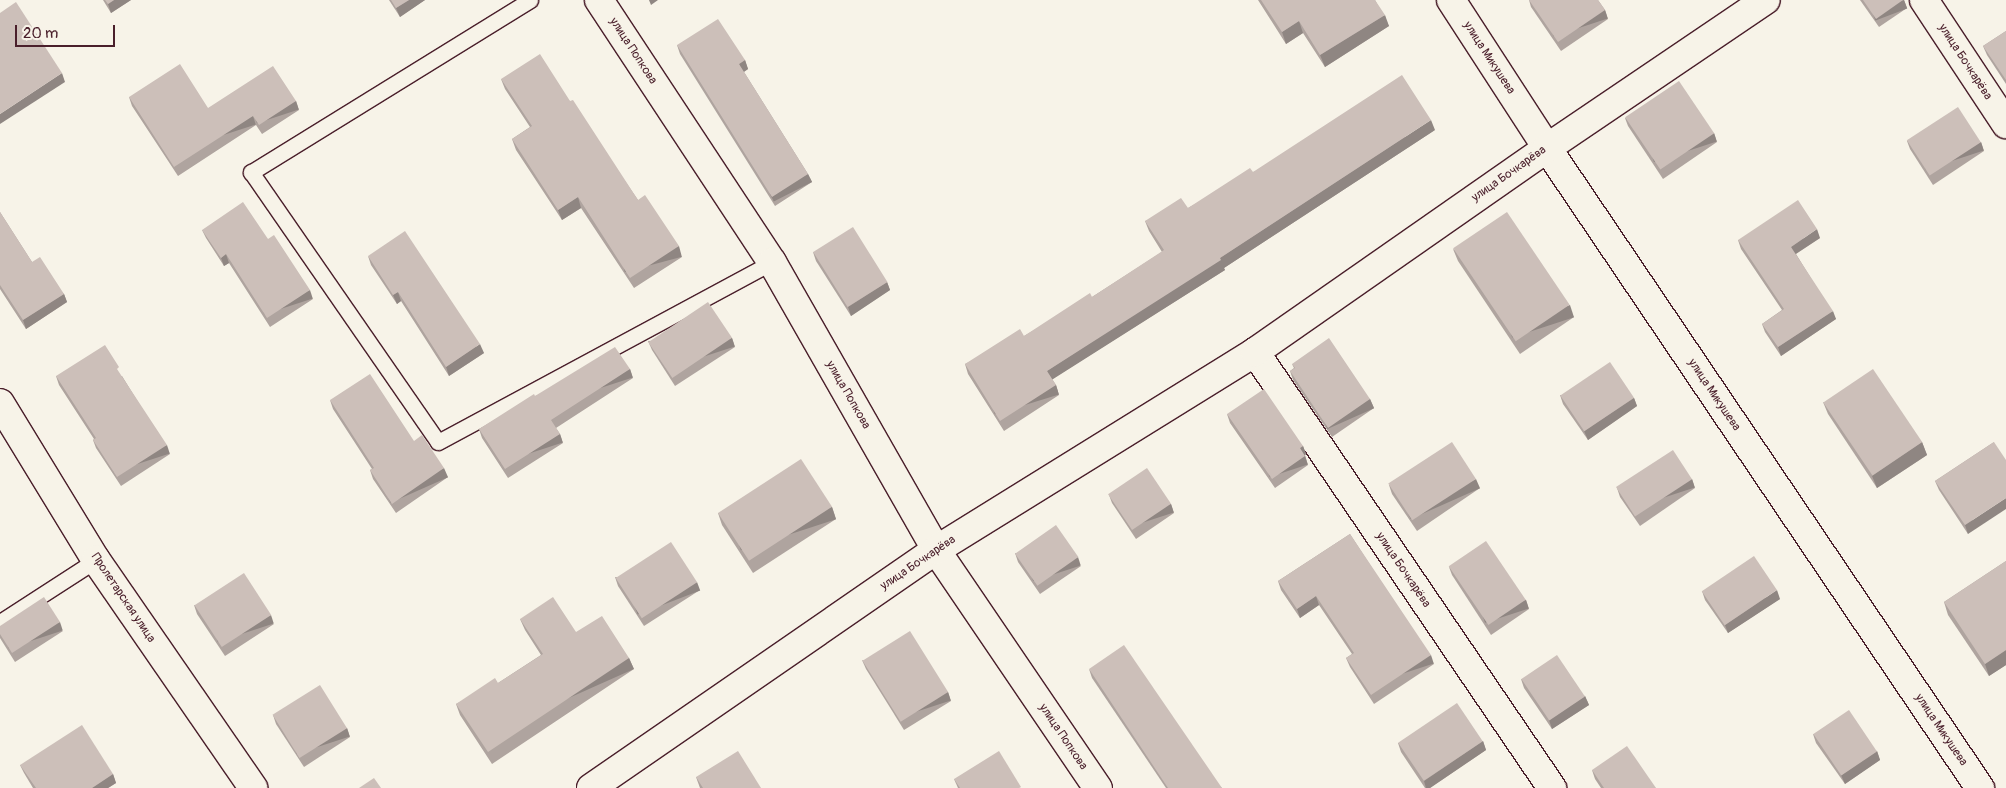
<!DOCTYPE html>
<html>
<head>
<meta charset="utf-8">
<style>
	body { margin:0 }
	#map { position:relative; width:2006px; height:788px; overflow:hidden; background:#f7f3e8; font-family:Pangolin,sans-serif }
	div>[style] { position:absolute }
	.roads { filter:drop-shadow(1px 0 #4a1f2b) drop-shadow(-1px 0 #4a1f2b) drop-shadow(0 1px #4a1f2b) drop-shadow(0 -1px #4a1f2b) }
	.service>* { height:15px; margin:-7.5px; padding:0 7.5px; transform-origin:7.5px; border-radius:7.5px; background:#f7f3e8 }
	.minor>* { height:28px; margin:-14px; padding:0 14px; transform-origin:14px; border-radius:14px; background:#f7f3e8 }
	.wall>* { inset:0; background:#afa49f }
	.shaded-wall>* { inset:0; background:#8f8682; transform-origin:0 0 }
	.building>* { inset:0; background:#ccbfb9; transform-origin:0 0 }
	span { translate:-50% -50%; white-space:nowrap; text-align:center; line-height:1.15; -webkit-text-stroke:4px #f7f3e8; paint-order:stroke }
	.street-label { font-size:12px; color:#4a1f2b }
	.scale { position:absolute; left:15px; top:25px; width:100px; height:22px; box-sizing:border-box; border:2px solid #4a1f2b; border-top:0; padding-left:6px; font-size:15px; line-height:18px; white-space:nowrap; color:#4a1f2b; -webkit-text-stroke:4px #f7f3e8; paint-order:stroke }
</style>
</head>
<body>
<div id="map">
	<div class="roads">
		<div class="service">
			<i style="left:530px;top:0;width:328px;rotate:148.3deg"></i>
			<i style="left:251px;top:172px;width:328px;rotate:55.3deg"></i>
			<i style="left:438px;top:442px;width:379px;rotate:-28.3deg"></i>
			<i style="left:0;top:622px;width:114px;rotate:-32.9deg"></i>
		</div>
		<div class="minor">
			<i style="left:599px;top:0;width:314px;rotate:56.6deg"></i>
			<i style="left:772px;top:262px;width:331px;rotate:60.3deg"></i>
			<i style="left:936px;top:550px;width:288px;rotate:55.8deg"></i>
			<i style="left:1451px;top:0;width:176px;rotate:57deg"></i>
			<i style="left:1547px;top:148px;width:773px;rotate:55.92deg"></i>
			<i style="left:1924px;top:0;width:149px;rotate:56.5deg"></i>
			<i style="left:1255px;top:352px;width:528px;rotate:55.74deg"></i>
			<i style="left:0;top:403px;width:184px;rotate:58.6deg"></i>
			<i style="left:96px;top:560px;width:277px;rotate:55.4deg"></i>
			<i style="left:591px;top:788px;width:419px;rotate:-34.6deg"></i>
			<i style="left:936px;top:550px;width:375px;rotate:-31.8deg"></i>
			<i style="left:1255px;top:352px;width:356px;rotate:-34.9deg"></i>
			<i style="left:1547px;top:148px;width:264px;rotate:-34.1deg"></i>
		</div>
	</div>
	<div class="wall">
		<i style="clip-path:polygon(103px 0,131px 0,111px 13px)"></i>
		<i style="clip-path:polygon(389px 0,425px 0,400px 17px)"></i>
		<i style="clip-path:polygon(1258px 0,1375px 0,1389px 26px,1325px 67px,1303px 33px,1286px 44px)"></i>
		<i style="clip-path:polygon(1529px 0,1598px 0,1605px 10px,1608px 19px,1561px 51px,1531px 7px)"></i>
		<i style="clip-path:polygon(1860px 0,1904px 0,1907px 8px,1879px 27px)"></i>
		<i style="clip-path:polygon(2006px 31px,2006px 84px,1987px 55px,1983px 46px)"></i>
		<i style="clip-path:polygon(677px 45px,745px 60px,748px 69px,744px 72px,808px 174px,812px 182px,775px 206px,680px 54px)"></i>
		<i style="clip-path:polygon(501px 79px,570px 101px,638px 200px,682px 257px,634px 288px,581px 208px,562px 220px,516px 150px,512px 139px,530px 127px,505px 89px)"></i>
		<i style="clip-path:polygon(129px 97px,208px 108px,296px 101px,299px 110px,262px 134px,256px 125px,178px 176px,132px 106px)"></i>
		<i style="clip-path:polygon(1625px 118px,1714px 133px,1717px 142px,1663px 179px,1628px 126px)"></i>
		<i style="clip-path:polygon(1435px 130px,1224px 268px,1225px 270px,1052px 379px,1056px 385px,1059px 395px,1004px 431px,968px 374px,965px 364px,1024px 336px,1092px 297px,1162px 252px,1149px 231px,1145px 221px,1188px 208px,1253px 172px)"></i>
		<i style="clip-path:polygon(1907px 141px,1981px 142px,1984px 151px,1933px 185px,1910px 149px)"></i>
		<i style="clip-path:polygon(0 212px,32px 262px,64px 294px,67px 302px,26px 329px,0 289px)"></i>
		<i style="clip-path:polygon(202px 230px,268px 239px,313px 299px,270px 327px,229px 263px,224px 266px,206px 238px)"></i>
		<i style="clip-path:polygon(1820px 238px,1796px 254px,1836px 319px,1781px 356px,1765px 332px,1762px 324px,1782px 310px,1741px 249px,1738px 240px)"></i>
		<i style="clip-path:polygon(1453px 249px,1574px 317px,1520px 354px,1458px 261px)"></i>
		<i style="clip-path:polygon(813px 252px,887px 282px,890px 290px,851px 316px,816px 261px)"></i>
		<i style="clip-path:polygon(368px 256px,484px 353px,449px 376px,401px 301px,397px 304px,371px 265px)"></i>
		<i style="clip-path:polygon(732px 338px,735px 347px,675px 386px,652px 350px,648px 341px)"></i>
		<i style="clip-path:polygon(1292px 364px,1370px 399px,1374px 408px,1332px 437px,1293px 380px,1290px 371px,1294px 368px)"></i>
		<i style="clip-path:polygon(630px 369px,633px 378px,556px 428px,560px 434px,563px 443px,508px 478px,482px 438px,479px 429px,535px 396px)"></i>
		<i style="clip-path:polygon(56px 376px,122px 376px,170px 454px,121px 486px,96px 448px,93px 440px,94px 439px,59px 385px)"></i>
		<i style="clip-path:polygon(1560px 395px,1634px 398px,1637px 406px,1588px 440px,1563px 404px)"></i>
		<i style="clip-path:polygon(330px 400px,448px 477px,396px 513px,373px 479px,370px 470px,372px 469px,333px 409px)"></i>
		<i style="clip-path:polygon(1823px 402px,1922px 442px,1927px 455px,1877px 488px,1828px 414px)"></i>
		<i style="clip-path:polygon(1227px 414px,1303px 446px,1306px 454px,1305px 455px,1308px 465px,1275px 488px,1230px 423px)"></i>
		<i style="clip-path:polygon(1994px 442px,1968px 534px,1939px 490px,1935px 481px)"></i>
		<i style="clip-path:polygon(1692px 479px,1695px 488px,1640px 526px,1620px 497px,1617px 488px)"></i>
		<i style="clip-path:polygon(1389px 485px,1480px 488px,1417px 531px,1392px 494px)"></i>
		<i style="clip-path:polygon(1109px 495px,1171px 504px,1174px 513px,1136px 539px,1112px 503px)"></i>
		<i style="clip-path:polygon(832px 507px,836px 519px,753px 573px,722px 525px,718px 513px)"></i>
		<i style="clip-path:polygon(1350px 534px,1434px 664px,1374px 704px,1350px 667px,1346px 658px,1352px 654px,1319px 605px,1300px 618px,1281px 590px,1278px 581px)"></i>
		<i style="clip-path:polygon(1015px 553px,1081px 566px,1040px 594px,1018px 562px)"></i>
		<i style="clip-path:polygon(2006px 561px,2006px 665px,1989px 676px,1948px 615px,1944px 602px)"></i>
		<i style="clip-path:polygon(1449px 567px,1526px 600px,1529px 609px,1491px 635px,1452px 575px)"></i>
		<i style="clip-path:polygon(615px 577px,700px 590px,644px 626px,618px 586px)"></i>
		<i style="clip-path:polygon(1702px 591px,1780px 599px,1728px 633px,1705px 600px)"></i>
		<i style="clip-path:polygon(194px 605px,274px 624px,225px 656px,197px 614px)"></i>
		<i style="clip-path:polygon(520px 619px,576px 632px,629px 658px,634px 669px,492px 764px,460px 715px,456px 704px,498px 683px,541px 655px,525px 630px)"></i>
		<i style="clip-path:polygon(0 626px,63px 631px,15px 662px,0 638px)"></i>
		<i style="clip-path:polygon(862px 660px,948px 692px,951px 701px,904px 730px,866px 669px)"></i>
		<i style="clip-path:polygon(1089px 669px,1222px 788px,1166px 788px,1092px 678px)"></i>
		<i style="clip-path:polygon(1521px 679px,1585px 696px,1589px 705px,1552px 729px,1524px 688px)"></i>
		<i style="clip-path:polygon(273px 715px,347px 728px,350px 737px,304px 767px,276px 724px)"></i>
		<i style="clip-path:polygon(1813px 734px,1877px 751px,1880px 760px,1845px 784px,1816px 743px)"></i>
		<i style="clip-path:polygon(1483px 741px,1486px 750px,1430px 788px,1425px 788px,1401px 752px,1398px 743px)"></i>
		<i style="clip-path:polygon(20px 765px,113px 774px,116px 783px,108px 788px,33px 788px,24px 773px)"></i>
		<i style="clip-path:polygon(1592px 770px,1656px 788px,1601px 788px,1595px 779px)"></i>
		<i style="clip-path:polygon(696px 777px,761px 788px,700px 788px)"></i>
		<i style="clip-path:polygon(954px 779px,1021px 788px,958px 788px)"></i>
	</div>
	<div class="shaded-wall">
		<i style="clip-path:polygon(114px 0,131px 0,111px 13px,108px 4px)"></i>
		<i style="clip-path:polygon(409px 0,425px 0,400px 17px,396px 8px)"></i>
		<i style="clip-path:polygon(649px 0,658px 0,651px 5px)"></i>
		<i style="left:1904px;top:0;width:9px;height:34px;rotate:69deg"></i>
		<i style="left:1605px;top:10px;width:9px;height:57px;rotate:72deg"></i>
		<i style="clip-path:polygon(1385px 15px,1389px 26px,1325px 67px,1320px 55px)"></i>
		<i style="clip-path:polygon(1299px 21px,1303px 33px,1286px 44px,1282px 32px)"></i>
		<i style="clip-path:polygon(745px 60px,748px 69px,742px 73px,739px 64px)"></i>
		<i style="clip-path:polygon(62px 73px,65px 82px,0 124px,0 114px)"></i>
		<i style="left:296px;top:101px;width:9px;height:44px;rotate:72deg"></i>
		<i style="left:253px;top:116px;width:9px;height:94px;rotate:72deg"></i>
		<i style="clip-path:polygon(1431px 120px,1435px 130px,1224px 268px,1225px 270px,1050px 381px,1047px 371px)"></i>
		<i style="left:1714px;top:133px;width:9px;height:66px;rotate:72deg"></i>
		<i style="left:1981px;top:142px;width:9px;height:61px;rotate:72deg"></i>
		<i style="left:808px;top:174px;width:9px;height:43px;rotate:63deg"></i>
		<i style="clip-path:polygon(578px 197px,581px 208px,562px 220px,558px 210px)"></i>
		<i style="clip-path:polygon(1817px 229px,1820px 238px,1794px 255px,1791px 247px)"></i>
		<i style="left:679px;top:246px;width:11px;height:59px;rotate:75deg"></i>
		<i style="clip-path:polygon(226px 254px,229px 263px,224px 266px,221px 258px)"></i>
		<i style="clip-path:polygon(887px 282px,890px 290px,851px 316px,848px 307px)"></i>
		<i style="left:310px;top:290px;width:9px;height:51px;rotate:72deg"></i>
		<i style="clip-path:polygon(398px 292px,401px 301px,397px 304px,393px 295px)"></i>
		<i style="clip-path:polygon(64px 294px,67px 302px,26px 329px,23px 320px)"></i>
		<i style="left:1570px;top:305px;width:13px;height:65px;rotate:72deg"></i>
		<i style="clip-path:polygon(1833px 311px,1836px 319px,1781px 356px,1778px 347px)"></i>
		<i style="left:732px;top:338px;width:9px;height:72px;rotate:72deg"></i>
		<i style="clip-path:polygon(480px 344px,484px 353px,449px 376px,446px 367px)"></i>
		<i style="left:630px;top:369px;width:9px;height:94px;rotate:72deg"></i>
		<i style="left:1056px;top:385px;width:10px;height:67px;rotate:73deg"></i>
		<i style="clip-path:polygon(1634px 398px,1637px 406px,1588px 440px,1584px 431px)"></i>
		<i style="left:1370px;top:399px;width:10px;height:51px;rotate:66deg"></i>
		<i style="left:560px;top:434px;width:9px;height:65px;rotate:72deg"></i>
		<i style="clip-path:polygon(1922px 442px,1927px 455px,1877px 488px,1872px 476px)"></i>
		<i style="left:167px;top:445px;width:9px;height:59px;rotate:72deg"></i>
		<i style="clip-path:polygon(1303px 446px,1306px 454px,1303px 457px,1300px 448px)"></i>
		<i style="left:1305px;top:456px;width:9px;height:40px;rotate:72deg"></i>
		<i style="left:444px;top:468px;width:10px;height:63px;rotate:66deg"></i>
		<i style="left:1476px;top:479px;width:10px;height:76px;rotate:66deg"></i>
		<i style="left:1692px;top:479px;width:9px;height:67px;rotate:72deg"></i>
		<i style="clip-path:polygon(2006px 498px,2006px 509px,1968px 534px,1965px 525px)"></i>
		<i style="left:1171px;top:504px;width:9px;height:46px;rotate:72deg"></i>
		<i style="left:832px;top:507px;width:13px;height:100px;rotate:72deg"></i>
		<i style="left:1078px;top:557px;width:9px;height:50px;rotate:72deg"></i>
		<i style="left:697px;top:582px;width:9px;height:67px;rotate:69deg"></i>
		<i style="clip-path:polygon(1777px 590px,1780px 599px,1728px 633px,1725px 625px)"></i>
		<i style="clip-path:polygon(1316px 596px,1319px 605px,1300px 618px,1297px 609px)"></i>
		<i style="left:1526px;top:600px;width:9px;height:46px;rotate:72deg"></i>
		<i style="left:271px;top:615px;width:9px;height:59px;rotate:72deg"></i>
		<i style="left:60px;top:622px;width:9px;height:57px;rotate:72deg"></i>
		<i style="clip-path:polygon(2006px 650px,2006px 665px,1989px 676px,1985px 664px)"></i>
		<i style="left:1431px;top:655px;width:9px;height:72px;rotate:72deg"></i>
		<i style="left:629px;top:658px;width:12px;height:169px;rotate:66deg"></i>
		<i style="left:948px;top:692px;width:9px;height:55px;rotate:72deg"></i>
		<i style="clip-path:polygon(1585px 696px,1589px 705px,1552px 729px,1549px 720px)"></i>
		<i style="left:347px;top:728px;width:9px;height:56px;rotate:72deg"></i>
		<i style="clip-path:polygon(1483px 741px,1486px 750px,1430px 788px,1426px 788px,1424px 781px)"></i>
		<i style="clip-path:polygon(1877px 751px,1880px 760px,1845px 784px,1841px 775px)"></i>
		<i style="clip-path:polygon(113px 774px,116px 783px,108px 788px,92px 788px)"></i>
	</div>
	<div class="building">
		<i style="clip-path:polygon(105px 0,114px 0,108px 4px)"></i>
		<i style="clip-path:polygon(391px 0,409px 0,396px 8px)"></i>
		<i style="clip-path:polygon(1261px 0,1375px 0,1385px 15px,1320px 55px,1299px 21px,1282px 32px)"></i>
		<i style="clip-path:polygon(1529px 0,1598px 0,1605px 10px,1558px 42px)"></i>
		<i style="clip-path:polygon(1863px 0,1903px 0,1876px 19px)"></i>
		<i style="clip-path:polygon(16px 2px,62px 73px,0 114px,0 13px)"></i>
		<i style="clip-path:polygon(718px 19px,745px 60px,739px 64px,808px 174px,772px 197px,677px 45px)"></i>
		<i style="clip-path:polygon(2006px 31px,2006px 80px,1983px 46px)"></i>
		<i style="clip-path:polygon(540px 54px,570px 101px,573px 100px,638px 200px,645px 195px,679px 246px,630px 278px,578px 197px,558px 210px,512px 139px,532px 126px,501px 79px)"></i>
		<i style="clip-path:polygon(180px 64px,208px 108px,273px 66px,296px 101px,259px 125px,253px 116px,174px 167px,129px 97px)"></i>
		<i style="clip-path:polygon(1402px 75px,1431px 120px,1220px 258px,1221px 260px,1047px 371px,1056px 385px,1000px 421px,965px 364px,1020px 329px,1024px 336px,1090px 293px,1092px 297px,1164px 250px,1145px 221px,1181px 198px,1188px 208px,1250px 168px,1253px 172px)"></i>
		<i style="left:1679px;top:81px;width:63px;height:65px;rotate:56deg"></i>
		<i style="left:1958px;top:107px;width:42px;height:61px;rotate:57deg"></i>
		<i style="clip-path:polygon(1798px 200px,1817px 229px,1791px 247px,1833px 311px,1778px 347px,1762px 324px,1784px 309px,1738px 240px)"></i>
		<i style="clip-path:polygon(243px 202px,268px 239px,274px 235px,310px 290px,267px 318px,226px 254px,221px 258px,202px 230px)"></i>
		<i style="clip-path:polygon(0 212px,32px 262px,40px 257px,64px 294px,23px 320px,0 285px)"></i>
		<i style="left:1507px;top:212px;width:112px;height:65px;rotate:56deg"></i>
		<i style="left:853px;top:227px;width:65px;height:47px;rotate:58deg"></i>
		<i style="clip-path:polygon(405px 231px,480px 344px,446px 367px,398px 292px,393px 295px,368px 256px)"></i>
		<i style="left:708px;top:302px;width:43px;height:72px;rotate:56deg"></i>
		<i style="clip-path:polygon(1329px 338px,1370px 399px,1328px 428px,1290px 371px,1295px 368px,1292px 364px)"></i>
		<i style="clip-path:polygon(105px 345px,119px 367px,117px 369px,167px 445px,117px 477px,93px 440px,96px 438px,56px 376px)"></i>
		<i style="clip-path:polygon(615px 347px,630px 369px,551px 420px,560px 434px,505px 469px,479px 429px,534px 394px,535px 396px)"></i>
		<i style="left:1610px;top:362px;width:43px;height:60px;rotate:56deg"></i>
		<i style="left:1873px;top:369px;width:88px;height:60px;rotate:56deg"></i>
		<i style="clip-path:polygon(370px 374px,414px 441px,422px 435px,444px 468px,392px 504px,370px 470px,374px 468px,330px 400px)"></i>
		<i style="clip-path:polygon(1264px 389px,1303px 446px,1300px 448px,1305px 456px,1272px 479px,1227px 414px)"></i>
		<i style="left:1452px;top:442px;width:44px;height:76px;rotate:57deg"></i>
		<i style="clip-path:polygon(1994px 442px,2006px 460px,2006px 498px,1965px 525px,1935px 481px)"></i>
		<i style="left:1673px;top:450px;width:35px;height:68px;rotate:57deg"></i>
		<i style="left:801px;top:459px;width:57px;height:99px;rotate:57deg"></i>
		<i style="left:1147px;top:468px;width:43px;height:47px;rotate:56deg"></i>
		<i style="left:1056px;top:525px;width:39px;height:50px;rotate:55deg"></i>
		<i style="clip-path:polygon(1350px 534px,1431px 655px,1371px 695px,1346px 658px,1354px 653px,1316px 596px,1297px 609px,1278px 581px)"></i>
		<i style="left:1486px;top:541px;width:71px;height:45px;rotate:56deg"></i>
		<i style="left:671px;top:542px;width:48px;height:66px;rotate:57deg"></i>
		<i style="left:1754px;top:556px;width:41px;height:63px;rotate:56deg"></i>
		<i style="clip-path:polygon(2006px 561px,2006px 650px,1985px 664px,1944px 602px)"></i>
		<i style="left:244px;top:573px;width:50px;height:59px;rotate:57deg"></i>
		<i style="clip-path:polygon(44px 597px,60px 622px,12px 653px,0 634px,0 626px)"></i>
		<i style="clip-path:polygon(553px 597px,576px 632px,602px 616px,629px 658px,488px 752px,456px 704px,495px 678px,498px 683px,543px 654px,520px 619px)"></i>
		<i style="left:910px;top:631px;width:72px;height:56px;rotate:58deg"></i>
		<i style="clip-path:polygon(1124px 645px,1222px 788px,1168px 788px,1089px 669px)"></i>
		<i style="left:1557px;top:655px;width:50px;height:43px;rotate:56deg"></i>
		<i style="left:320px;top:685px;width:51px;height:56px;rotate:58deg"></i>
		<i style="left:1457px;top:703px;width:46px;height:71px;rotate:56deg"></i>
		<i style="left:1849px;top:710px;width:50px;height:43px;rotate:56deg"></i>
		<i style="clip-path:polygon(82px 725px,113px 774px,92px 788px,36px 788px,20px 765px)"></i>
		<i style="clip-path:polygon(1627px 746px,1656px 788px,1604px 788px,1592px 770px)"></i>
		<i style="clip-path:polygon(738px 751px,761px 788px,703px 788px,696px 777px)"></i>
		<i style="clip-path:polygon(999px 751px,1021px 787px,1019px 788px,960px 788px,954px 779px)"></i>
		<i style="clip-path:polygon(374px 778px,381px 788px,359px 788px)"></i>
	</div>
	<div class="street-label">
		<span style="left:633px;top:51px;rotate:57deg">улица Попкова</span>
		<span style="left:1489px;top:58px;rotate:57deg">улица Микушева</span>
		<span style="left:1965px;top:62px;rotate:57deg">улица Бочкарёва</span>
		<span style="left:1509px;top:174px;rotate:-35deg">улица Бочкарёва</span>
		<span style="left:848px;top:395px;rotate:60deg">улица Попкова</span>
		<span style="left:1714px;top:395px;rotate:56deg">улица Микушева</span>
		<span style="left:918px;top:563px;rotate:-34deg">улица Бочкарёва</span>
		<span style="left:1403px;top:570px;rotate:56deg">улица Бочкарёва</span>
		<span style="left:123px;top:598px;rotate:56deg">Пролетарская улица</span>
		<span style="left:1941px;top:730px;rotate:56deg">улица Микушева</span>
		<span style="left:1063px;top:737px;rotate:56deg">улица Попкова</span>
	</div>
	<div class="scale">20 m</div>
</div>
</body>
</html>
